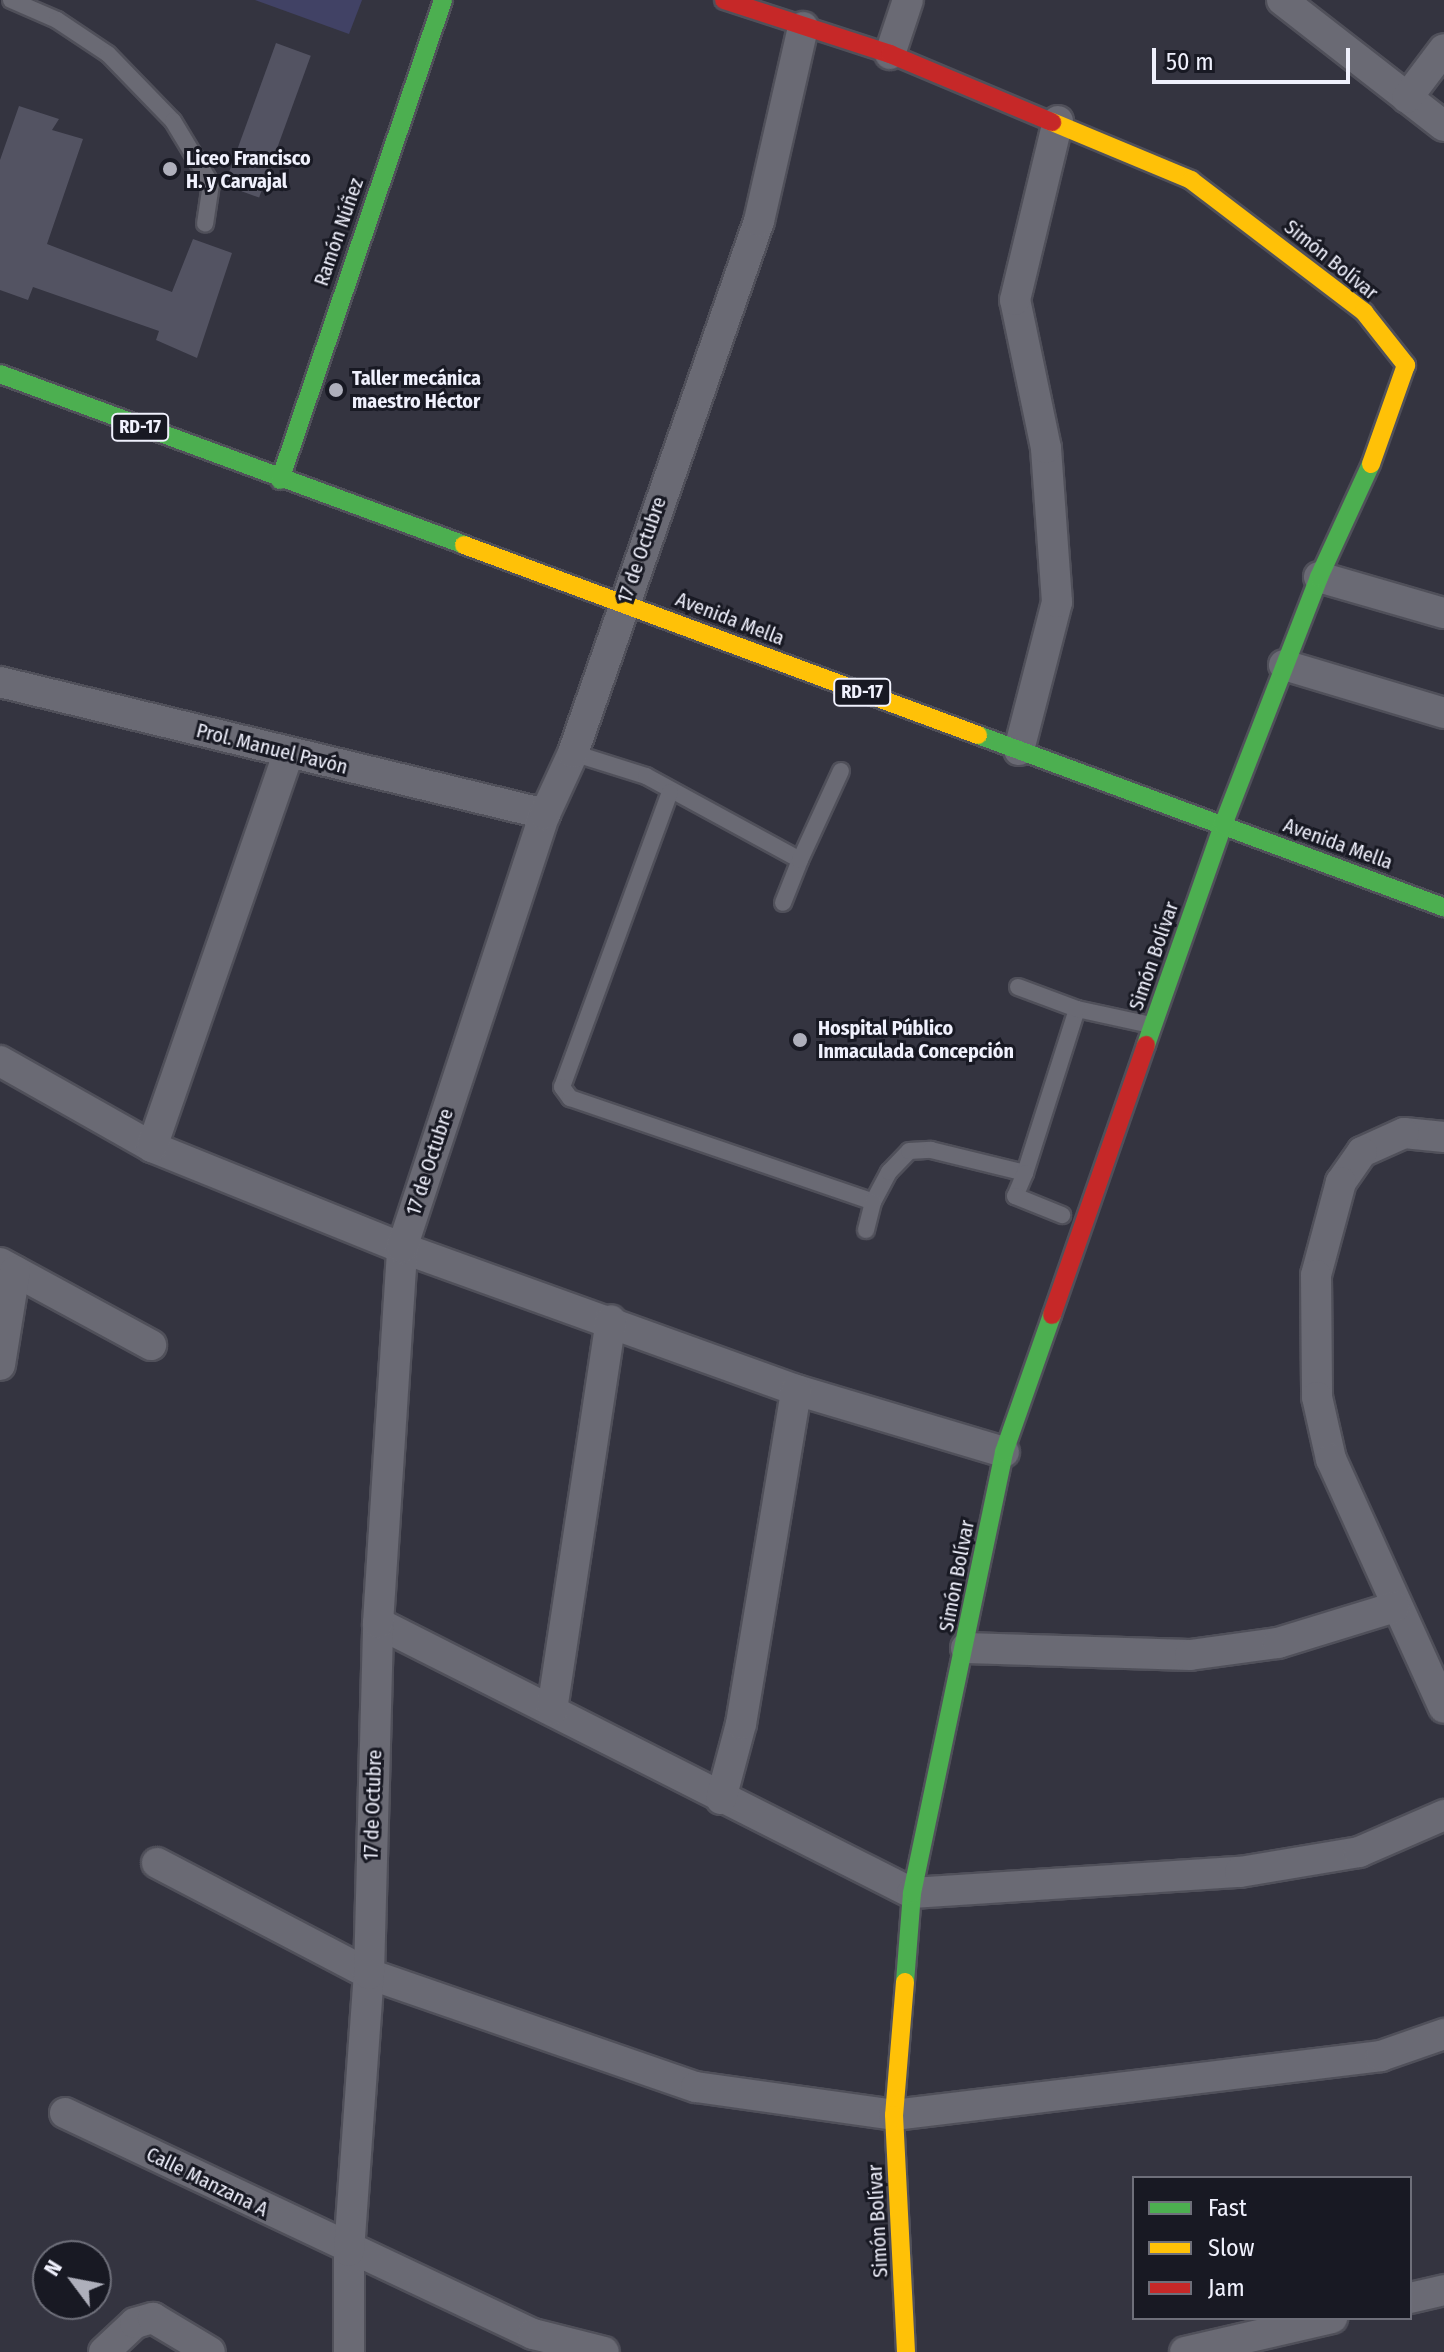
<!DOCTYPE html>
<html>
<head>
<meta charset="utf-8">
<style>
	body { margin:0 }
	#map { position:relative; width:1444px; height:2352px; overflow:hidden; background:#343440; font-family:"Fira Sans Condensed",sans-serif }
	div>[style] { position:absolute }
	.green>* { inset:0; background:#414265 }
	.building>* { inset:0; background:#535362; transform-origin:0 0 }
	.roads { filter:drop-shadow(2px 0 #50505a) drop-shadow(-2px 0 #50505a) drop-shadow(0 2px #50505a) drop-shadow(0 -2px #50505a) }
	.lane>* { height:16px; margin:-8px; padding:0 8px; transform-origin:8px; border-radius:8px; background:#6a6a74 }
	.street>* { height:30px; margin:-15px; padding:0 15px; transform-origin:15px; border-radius:15px; background:#6a6a74 }
	.fast>* { height:18px; margin:-9px; padding:0 9px; transform-origin:9px; border-radius:9px; background:#4caf50 }
	.slow>* { height:18px; margin:-9px; padding:0 9px; transform-origin:9px; border-radius:9px; background:#ffc107 }
	.jam>* { height:18px; margin:-9px; padding:0 9px; transform-origin:9px; border-radius:9px; background:#c62828 }
	.dots>* { width:22px; height:22px; translate:-50% -50%; box-sizing:border-box; border:4px solid #181923; border-radius:50% }
	span { translate:-50% -50%; white-space:nowrap; text-align:center; line-height:1.15; -webkit-text-stroke:6px #181923; paint-order:stroke }
	.shield-label span { padding:2px 6px; background:#181923; border:2px solid; border-radius:6px; -webkit-text-stroke-width:0 }
	.shield-label { font-size:18px; color:#f0f1fd; font-weight:700 }
	.poi-label { font-size:20px; color:#f0f1fd; font-weight:700 }
	.left { translate:0 -50%; text-align:left }
	.street-label { font-size:20px; color:#f0f1fd }
	.legend { position:absolute; left:1132px; top:2176px; width:280px; height:144px; box-sizing:border-box; background:#181923; border:2px solid #6e6f7a; margin:0; padding:10px 14px; list-style:none; font-size:24px; color:#f0f1fd }
	.legend li { display:flex; align-items:center; gap:16px; height:40px }
	.legend b { width:40px; border:2px solid #6e6f7a }
	.north { position:absolute; left:32px; top:2240px; width:80px; height:80px; box-sizing:border-box; background:#181923; border:2px solid #6e6f7a; border-radius:50%; rotate:302deg; font-size:22px; font-weight:700; line-height:32px; text-align:center; color:#f0f1fd }
	.north::after { content:''; display:block; margin:auto; width:28px; height:36px; background:#aeafbb; clip-path:polygon(50% 0,100% 100%,50% 72%,0 100%) }
	.scale { position:absolute; left:1152px; top:48px; width:198px; height:36px; box-sizing:border-box; border:4px solid #f0f1fd; border-top:0; padding-left:10px; font-size:24px; line-height:28px; white-space:nowrap; color:#f0f1fd; -webkit-text-stroke:6px #181923; paint-order:stroke }
</style>
</head>
<body>
<div id="map">
	<div class="green">
		<i style="clip-path:polygon(255px 0,362px 0,349px 34px)"></i>
	</div>
	<div class="building">
		<i style="left:276px;top:43px;width:37px;height:151px;rotate:20deg"></i>
		<i style="clip-path:polygon(19px 106px,59px 119px,52px 130px,83px 139px,47px 244px,172px 292px,193px 239px,232px 253px,197px 358px,156px 340px,159px 331px,33px 287px,28px 300px,0 290px,0 160px)"></i>
	</div>
	<div class="roads">
		<div class="lane">
			<i style="left:11px;top:0;width:50px;rotate:23.5deg"></i>
			<i style="left:57px;top:20px;width:61px;rotate:33.7deg"></i>
			<i style="left:108px;top:54px;width:93px;rotate:45.9deg"></i>
			<i style="left:173px;top:121px;width:74px;rotate:58.9deg"></i>
			<i style="left:211px;top:184px;width:40px;rotate:98.5deg"></i>
			<i style="left:573px;top:753px;width:77px;rotate:17.5deg"></i>
			<i style="left:646px;top:776px;width:175px;rotate:28.6deg"></i>
			<i style="left:800px;top:860px;width:46px;rotate:111.6deg"></i>
			<i style="left:670px;top:792px;width:314px;rotate:110.1deg"></i>
			<i style="left:562px;top:1087px;width:14px;rotate:54deg"></i>
			<i style="left:570px;top:1098px;width:320px;rotate:18.9deg"></i>
			<i style="left:873px;top:1202px;width:34px;rotate:-62deg"></i>
			<i style="left:889px;top:1172px;width:29px;rotate:-46deg"></i>
			<i style="left:909px;top:1151px;width:22px;rotate:-3deg"></i>
			<i style="left:931px;top:1150px;width:97px;rotate:13.7deg"></i>
			<i style="left:1025px;top:1173px;width:172px;rotate:-72.4deg"></i>
			<i style="left:1077px;top:1009px;width:76px;rotate:12.2deg"></i>
			<i style="left:800px;top:860px;width:98px;rotate:-65.3deg"></i>
			<i style="left:1018px;top:987px;width:63px;rotate:20.4deg"></i>
			<i style="left:1025px;top:1173px;width:25px;rotate:113deg"></i>
			<i style="left:1015px;top:1196px;width:51px;rotate:22deg"></i>
			<i style="left:866px;top:1230px;width:29px;rotate:-76deg"></i>
		</div>
		<div class="street">
			<i style="left:1282px;top:0;width:205px;rotate:37.9deg"></i>
			<i style="left:890px;top:54px;width:57px;rotate:-71.6deg"></i>
			<i style="left:1407px;top:98px;width:61px;rotate:-52.9deg"></i>
			<i style="left:1319px;top:577px;width:130px;rotate:16.1deg"></i>
			<i style="left:1284px;top:665px;width:167px;rotate:16.7deg"></i>
			<i style="left:0;top:682px;width:561px;rotate:13.61deg"></i>
			<i style="left:1019px;top:750px;width:153px;rotate:-75.6deg"></i>
			<i style="left:1057px;top:602px;width:154px;rotate:-94.1deg"></i>
			<i style="left:1046px;top:448px;width:151px;rotate:-101.8deg"></i>
			<i style="left:1015px;top:300px;width:184px;rotate:-76.5deg"></i>
			<i style="left:0;top:1061px;width:175px;rotate:29.5deg"></i>
			<i style="left:152px;top:1147px;width:270px;rotate:22deg"></i>
			<i style="left:402px;top:1248px;width:419px;rotate:19.8deg"></i>
			<i style="left:796px;top:1390px;width:217px;rotate:16.6deg"></i>
			<i style="left:1444px;top:1137px;width:40px;rotate:-174.3deg"></i>
			<i style="left:1404px;top:1133px;width:46px;rotate:155.7deg"></i>
			<i style="left:1362px;top:1152px;width:37px;rotate:125deg"></i>
			<i style="left:1341px;top:1182px;width:96px;rotate:105deg"></i>
			<i style="left:1316px;top:1275px;width:122px;rotate:89.5deg"></i>
			<i style="left:1317px;top:1397px;width:64px;rotate:77.3deg"></i>
			<i style="left:1331px;top:1459px;width:273px;rotate:65.6deg"></i>
			<i style="left:152px;top:1147px;width:416px;rotate:-70.9deg"></i>
			<i style="left:0;top:1263px;width:172px;rotate:28.5deg"></i>
			<i style="left:0;top:1365px;width:95px;rotate:-80.9deg"></i>
			<i style="left:378px;top:1623px;width:598px;rotate:26.82deg"></i>
			<i style="left:912px;top:1893px;width:329px;rotate:-3.7deg"></i>
			<i style="left:1240px;top:1872px;width:121px;rotate:-9.5deg"></i>
			<i style="left:1359px;top:1852px;width:93px;rotate:-23.5deg"></i>
			<i style="left:966px;top:1648px;width:224px;rotate:1.8deg"></i>
			<i style="left:1190px;top:1655px;width:89px;rotate:-7.8deg"></i>
			<i style="left:1278px;top:1643px;width:122px;rotate:-17.1deg"></i>
			<i style="left:552px;top:1710px;width:394px;rotate:-81.4deg"></i>
			<i style="left:721px;top:1799px;width:78px;rotate:-75.1deg"></i>
			<i style="left:741px;top:1724px;width:338px;rotate:-80.6deg"></i>
			<i style="left:157px;top:1863px;width:239px;rotate:27.6deg"></i>
			<i style="left:369px;top:1974px;width:346px;rotate:19.1deg"></i>
			<i style="left:696px;top:2087px;width:200px;rotate:8deg"></i>
			<i style="left:894px;top:2115px;width:491px;rotate:-6.9deg"></i>
			<i style="left:1381px;top:2056px;width:67px;rotate:-19.2deg"></i>
			<i style="left:65px;top:2113px;width:518px;rotate:25.28deg"></i>
			<i style="left:533px;top:2334px;width:73px;rotate:14.2deg"></i>
			<i style="left:1410px;top:2298px;width:35px;rotate:-13deg"></i>
			<i style="left:104px;top:2352px;width:42px;rotate:-43.1deg"></i>
			<i style="left:135px;top:2323px;width:19px;rotate:-16deg"></i>
			<i style="left:153px;top:2318px;width:66px;rotate:30.8deg"></i>
			<i style="left:349px;top:2352px;width:101px;rotate:-90deg"></i>
			<i style="left:349px;top:2251px;width:278px;rotate:-85.9deg"></i>
			<i style="left:369px;top:1974px;width:351px;rotate:-88.5deg"></i>
			<i style="left:378px;top:1623px;width:376px;rotate:-86.3deg"></i>
			<i style="left:402px;top:1248px;width:457px;rotate:-71.8deg"></i>
			<i style="left:545px;top:814px;width:67px;rotate:-65.3deg"></i>
			<i style="left:573px;top:753px;width:564px;rotate:-70.73deg"></i>
			<i style="left:759px;top:221px;width:199px;rotate:-77.2deg"></i>
			<i style="left:1185px;top:2352px;width:151px;rotate:-13deg"></i>
		</div>
		<div class="fast">
			<i style="left:0;top:374px;width:495px;rotate:20.2deg"></i>
			<i style="left:280px;top:480px;width:507px;rotate:-71.24deg"></i>
			<i style="left:978px;top:735px;width:497px;rotate:20.3deg"></i>
			<i style="left:1146px;top:1045px;width:233px;rotate:-70.7deg"></i>
			<i style="left:1223px;top:825px;width:266px;rotate:-68.8deg"></i>
			<i style="left:1319px;top:577px;width:124px;rotate:-65.3deg"></i>
			<i style="left:905px;top:1982px;width:89px;rotate:-85.5deg"></i>
			<i style="left:912px;top:1893px;width:450px;rotate:-78.2deg"></i>
			<i style="left:1004px;top:1452px;width:145px;rotate:-70.7deg"></i>
		</div>
		<div class="slow">
			<i style="left:1052px;top:122px;width:151px;rotate:22.6deg"></i>
			<i style="left:1191px;top:180px;width:218px;rotate:37.3deg"></i>
			<i style="left:1364px;top:312px;width:68px;rotate:51.6deg"></i>
			<i style="left:1406px;top:365px;width:105px;rotate:109.5deg"></i>
			<i style="left:464px;top:545px;width:548px;rotate:20.29deg"></i>
			<i style="left:905px;top:1982px;width:133px;rotate:94.7deg"></i>
			<i style="left:894px;top:2115px;width:237px;rotate:87.1deg"></i>
		</div>
		<div class="jam">
			<i style="left:724px;top:0;width:175px;rotate:18deg"></i>
			<i style="left:890px;top:54px;width:176px;rotate:22.8deg"></i>
			<i style="left:1052px;top:1315px;width:286px;rotate:-70.8deg"></i>
		</div>
	</div>
	<div class="dots">
		<i style="left:170px;top:169px;background:#aeafbb"></i>
		<i style="left:336px;top:390px;background:#aeafbb"></i>
		<i style="left:800px;top:1040px;background:#aeafbb"></i>
	</div>
	<div class="shield-label">
		<span style="left:140px;top:427px">RD-17</span>
		<span style="left:862px;top:692px">RD-17</span>
	</div>
	<div class="poi-label">
		<span class="left" style="left:186px;top:170px">Liceo Francisco<br>H. y Carvajal</span>
		<span class="left" style="left:352px;top:390px">Taller mecánica<br>maestro Héctor</span>
		<span class="left" style="left:818px;top:1040px">Hospital Público<br>Inmaculada Concepción</span>
	</div>
	<div class="street-label">
		<span style="left:339px;top:232px;rotate:-71deg">Ramón Núñez</span>
		<span style="left:1331px;top:260px;rotate:39deg">Simón Bolívar</span>
		<span style="left:642px;top:550px;rotate:-71deg">17 de Octubre</span>
		<span style="left:730px;top:619px;rotate:21deg">Avenida Mella</span>
		<span style="left:272px;top:749px;rotate:14deg">Prol. Manuel Pavón</span>
		<span style="left:1338px;top:844px;rotate:20deg">Avenida Mella</span>
		<span style="left:1154px;top:956px;rotate:-71deg">Simón Bolívar</span>
		<span style="left:430px;top:1162px;rotate:-72deg">17 de Octubre</span>
		<span style="left:957px;top:1576px;rotate:-79deg">Simón Bolívar</span>
		<span style="left:373px;top:1805px;rotate:-88deg">17 de Octubre</span>
		<span style="left:207px;top:2182px;rotate:26deg">Calle Manzana A</span>
		<span style="left:878px;top:2221px;rotate:-93deg">Simón Bolívar</span>
	</div>
	<ul class="legend">
	<li><b style="height:10px;background:#4caf50"></b>Fast</li>
	<li><b style="height:10px;background:#ffc107"></b>Slow</li>
	<li><b style="height:10px;background:#c62828"></b>Jam</li>
	</ul>
	<div class="north">N</div>
	<div class="scale">50 m</div>
</div>
</body>
</html>
